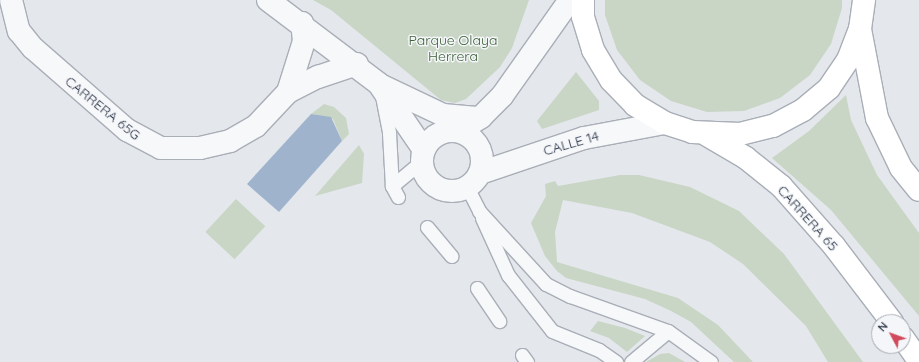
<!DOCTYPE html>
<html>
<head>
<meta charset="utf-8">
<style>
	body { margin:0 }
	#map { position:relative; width:919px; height:362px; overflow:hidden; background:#e4e7ec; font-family:Quicksand,sans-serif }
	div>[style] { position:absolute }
	.green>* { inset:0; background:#c9d6c5; transform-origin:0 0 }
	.water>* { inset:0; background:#9fb4cc }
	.roads { filter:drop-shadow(1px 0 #a9aeb7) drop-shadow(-1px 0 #a9aeb7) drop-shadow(0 1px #a9aeb7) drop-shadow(0 -1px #a9aeb7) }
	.service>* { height:13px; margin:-6.5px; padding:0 6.5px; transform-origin:6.5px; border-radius:6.5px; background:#f7f8fa }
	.minor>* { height:22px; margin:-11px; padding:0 11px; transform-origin:11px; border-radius:11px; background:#f7f8fa }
	.minor>.ring { margin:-11px; padding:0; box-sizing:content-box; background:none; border:22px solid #f7f8fa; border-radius:50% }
	.secondary>* { height:22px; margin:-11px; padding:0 11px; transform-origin:11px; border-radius:11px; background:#fff }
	span { translate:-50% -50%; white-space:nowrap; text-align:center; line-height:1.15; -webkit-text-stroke:3px #f4f6f9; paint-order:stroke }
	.park-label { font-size:14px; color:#3f6138 }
	.street-label { font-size:14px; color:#2b3445 }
	.north { position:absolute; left:871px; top:314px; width:40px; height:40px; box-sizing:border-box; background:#f4f6f9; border:1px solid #a4a8b1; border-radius:50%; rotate:311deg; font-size:11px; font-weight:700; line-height:16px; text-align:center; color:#2b3445 }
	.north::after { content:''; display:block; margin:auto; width:14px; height:18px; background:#d1495b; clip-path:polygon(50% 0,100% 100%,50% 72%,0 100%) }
</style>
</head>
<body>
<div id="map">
	<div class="green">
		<i style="clip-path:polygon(313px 0,529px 0,512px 48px,500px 67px,466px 99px,455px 103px,441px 100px,331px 10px)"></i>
		<i style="clip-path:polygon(605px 0,842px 0,842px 8px,831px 44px,810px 75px,780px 98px,744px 111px,707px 112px,671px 101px,640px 80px,617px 50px,605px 15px)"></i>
		<i style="clip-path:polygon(576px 72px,599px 101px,599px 110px,542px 129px,537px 121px)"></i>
		<i style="clip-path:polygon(846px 95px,851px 120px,877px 175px,919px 233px,919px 316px,831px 210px,772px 158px,809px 131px)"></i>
		<i style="clip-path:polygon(324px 104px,334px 107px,346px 118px,349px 134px,342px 141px,333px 119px,311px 114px)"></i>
		<i style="clip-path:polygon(359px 145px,364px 154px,362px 183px,315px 196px)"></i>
		<i style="clip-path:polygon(620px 175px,639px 175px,690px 187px,739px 211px,784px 254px,863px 362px,828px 362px,806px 326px,743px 264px,710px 242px,632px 213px,563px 200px,555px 232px,557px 262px,678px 298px,718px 325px,753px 362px,734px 362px,691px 322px,671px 311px,645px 299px,566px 278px,557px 271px,545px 256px,531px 223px,546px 196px,545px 184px,555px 181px,558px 186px)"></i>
		<i style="left:236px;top:199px;width:40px;height:45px;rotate:43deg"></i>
		<i style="clip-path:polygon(598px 321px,625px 328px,645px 336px,627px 352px,609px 338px,590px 331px)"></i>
		<i style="clip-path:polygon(669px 353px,685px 362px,646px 362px,660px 354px)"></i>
	</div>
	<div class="water">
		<i style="clip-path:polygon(311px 114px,331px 117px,342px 141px,279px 212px,247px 184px)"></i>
	</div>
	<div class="roads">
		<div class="service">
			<i style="left:382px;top:96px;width:38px;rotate:79deg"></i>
			<i style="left:389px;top:133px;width:53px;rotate:86.8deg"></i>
			<i style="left:467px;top:187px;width:27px;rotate:63deg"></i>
			<i style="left:479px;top:211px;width:99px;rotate:47.5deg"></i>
			<i style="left:546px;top:284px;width:27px;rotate:27deg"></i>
			<i style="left:570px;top:296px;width:104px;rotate:19.7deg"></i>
			<i style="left:668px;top:331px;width:53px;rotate:35.8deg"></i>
			<i style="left:398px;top:197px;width:13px;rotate:-119deg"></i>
			<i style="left:392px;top:186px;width:39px;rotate:-40deg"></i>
			<i style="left:482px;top:218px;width:63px;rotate:65.5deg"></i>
			<i style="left:508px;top:275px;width:71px;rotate:51.8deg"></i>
			<i style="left:552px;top:331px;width:51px;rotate:22deg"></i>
			<i style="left:599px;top:350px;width:21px;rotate:35deg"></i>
			<i style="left:427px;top:227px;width:38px;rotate:50deg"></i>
			<i style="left:477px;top:288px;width:40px;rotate:56deg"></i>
			<i style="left:522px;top:355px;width:9px;rotate:54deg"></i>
			<i style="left:631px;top:362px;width:48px;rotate:-40deg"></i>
		</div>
		<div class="minor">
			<i style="left:11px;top:0;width:32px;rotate:76deg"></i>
			<i style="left:19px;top:31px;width:22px;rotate:51deg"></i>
			<i style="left:33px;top:48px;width:125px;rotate:41.1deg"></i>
			<i style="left:127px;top:130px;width:38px;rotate:28deg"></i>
			<i style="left:161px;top:148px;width:39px"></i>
			<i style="left:200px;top:148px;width:31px;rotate:-13deg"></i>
			<i style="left:230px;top:141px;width:30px;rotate:-30deg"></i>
			<i style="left:256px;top:126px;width:47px;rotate:-46.7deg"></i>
			<i style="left:288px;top:92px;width:34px;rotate:-27deg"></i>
			<i style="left:318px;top:77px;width:41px;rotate:-18.4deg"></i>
			<i style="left:268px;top:0;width:139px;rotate:37.1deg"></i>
			<i style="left:379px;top:84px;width:80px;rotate:55.7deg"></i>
			<i style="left:382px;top:86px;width:68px;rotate:25.4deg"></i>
			<i style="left:443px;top:115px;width:34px;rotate:5deg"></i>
			<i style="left:288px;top:92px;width:53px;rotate:-72.6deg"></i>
			<i style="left:304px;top:41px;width:18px;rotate:-96deg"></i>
			<i class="ring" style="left:422px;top:131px;width:38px;height:38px"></i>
			<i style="left:459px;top:131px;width:26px;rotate:-32deg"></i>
			<i style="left:481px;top:117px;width:30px;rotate:-45deg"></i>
			<i style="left:502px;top:96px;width:118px;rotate:-54.7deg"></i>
			<i style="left:480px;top:173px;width:110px;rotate:-18.6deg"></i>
			<i style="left:584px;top:138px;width:82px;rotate:-10.5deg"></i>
		</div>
		<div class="secondary">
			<i style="left:583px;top:0;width:17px;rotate:90deg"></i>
			<i style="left:583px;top:17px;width:34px;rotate:73deg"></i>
			<i style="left:593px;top:50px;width:35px;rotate:59deg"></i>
			<i style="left:611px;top:80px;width:35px;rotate:46deg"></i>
			<i style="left:635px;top:105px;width:35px;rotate:31deg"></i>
			<i style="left:665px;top:123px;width:28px;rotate:18deg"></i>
			<i style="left:692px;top:132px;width:48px;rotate:2.4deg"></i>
			<i style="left:740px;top:134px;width:34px;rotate:-14deg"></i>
			<i style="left:773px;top:126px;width:34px;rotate:-28deg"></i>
			<i style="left:803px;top:110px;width:34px;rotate:-40deg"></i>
			<i style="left:829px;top:88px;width:34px;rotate:-56deg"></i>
			<i style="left:848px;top:60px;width:33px;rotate:-69deg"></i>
			<i style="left:860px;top:29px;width:29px;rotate:-82deg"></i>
			<i style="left:860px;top:29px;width:91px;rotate:79.2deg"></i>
			<i style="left:877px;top:118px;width:55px;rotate:64.4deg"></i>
			<i style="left:901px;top:168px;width:28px;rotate:51deg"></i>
			<i style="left:707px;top:135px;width:45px;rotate:30.5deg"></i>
			<i style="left:746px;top:158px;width:45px;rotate:38.7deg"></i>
			<i style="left:781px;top:186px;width:80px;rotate:48.5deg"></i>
			<i style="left:834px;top:246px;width:96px;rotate:52.7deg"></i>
			<i style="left:903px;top:338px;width:28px;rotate:55deg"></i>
		</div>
	</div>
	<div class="park-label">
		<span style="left:453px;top:48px">Parque Olaya<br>Herrera</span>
	</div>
	<div class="street-label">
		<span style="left:103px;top:108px;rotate:39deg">CARRERA 65G</span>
		<span style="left:571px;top:143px;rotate:-16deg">CALLE 14</span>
		<span style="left:808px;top:218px;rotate:48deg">CARRERA 65</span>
	</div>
	<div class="north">N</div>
</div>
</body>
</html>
